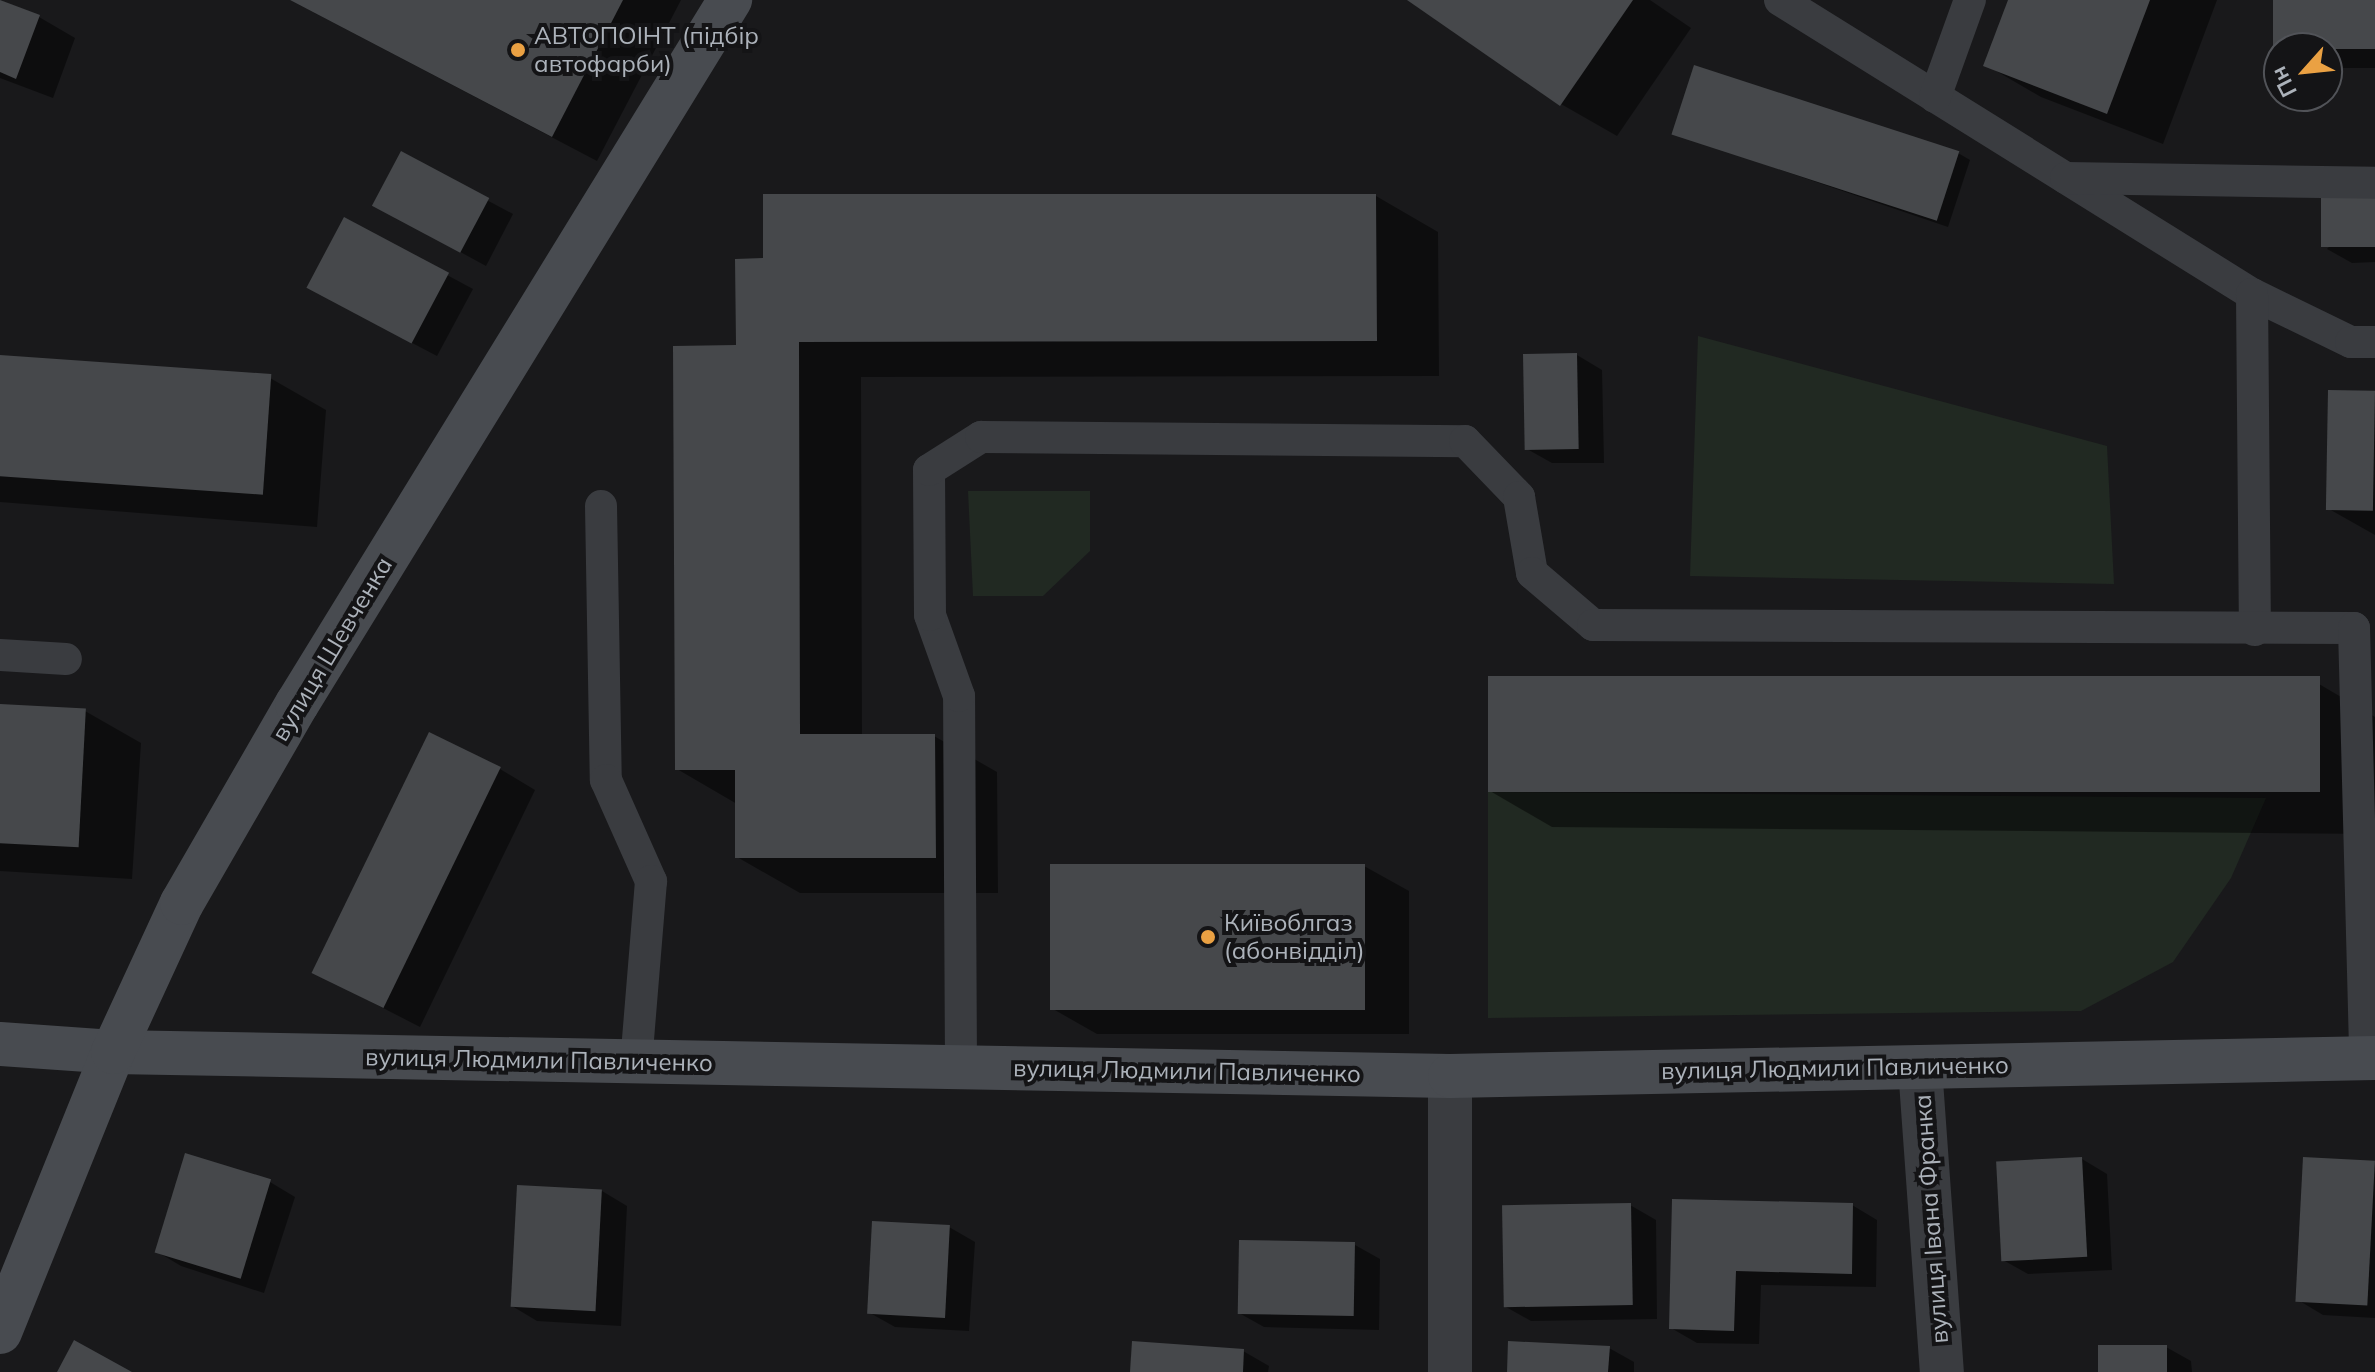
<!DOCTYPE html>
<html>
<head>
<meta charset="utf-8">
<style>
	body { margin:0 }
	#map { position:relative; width:2375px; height:1372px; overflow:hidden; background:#19191b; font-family:Mulish,sans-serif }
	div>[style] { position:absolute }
	.green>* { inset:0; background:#212922 }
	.shadow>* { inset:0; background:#0007 }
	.building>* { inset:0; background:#46484b; transform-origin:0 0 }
	.lane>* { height:32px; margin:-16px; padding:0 16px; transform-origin:16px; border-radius:16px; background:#3a3c40 }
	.street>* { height:44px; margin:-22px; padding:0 22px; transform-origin:22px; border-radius:22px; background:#3a3c40 }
	.secondary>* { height:44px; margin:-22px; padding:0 22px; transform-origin:22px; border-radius:22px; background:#484b50 }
	.dots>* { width:22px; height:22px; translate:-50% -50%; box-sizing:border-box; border:4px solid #141416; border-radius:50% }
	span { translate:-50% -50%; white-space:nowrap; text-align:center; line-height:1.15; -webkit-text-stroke:8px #141416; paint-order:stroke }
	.poi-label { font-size:24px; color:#acb2ba }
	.left { translate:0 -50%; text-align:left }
	.street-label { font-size:24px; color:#acb2ba }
	.north { position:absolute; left:2263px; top:32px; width:80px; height:80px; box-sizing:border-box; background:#141416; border:2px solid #515358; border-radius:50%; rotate:243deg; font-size:22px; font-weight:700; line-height:32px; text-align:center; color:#acb2ba }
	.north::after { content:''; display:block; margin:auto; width:28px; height:36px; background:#eaa143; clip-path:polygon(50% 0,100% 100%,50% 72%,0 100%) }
</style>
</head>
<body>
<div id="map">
	<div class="green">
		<i style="clip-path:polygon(1698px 336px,2107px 446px,2114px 584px,1690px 576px)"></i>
		<i style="clip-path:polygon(968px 491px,1090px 491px,1090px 551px,1043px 596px,973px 596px)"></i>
		<i style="clip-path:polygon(1488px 792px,2266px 798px,2231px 878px,2173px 962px,2081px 1011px,1488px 1018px)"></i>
	</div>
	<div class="shadow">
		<i style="clip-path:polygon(290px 0,681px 0,597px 161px)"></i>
		<i style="clip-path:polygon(1411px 0,1650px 0,1691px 28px,1617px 136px,1561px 104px)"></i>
		<i style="clip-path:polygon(2010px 0,2217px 0,2163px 144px,2041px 97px,1986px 65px)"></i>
		<i style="clip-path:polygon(2275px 0,2375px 0,2375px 68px,2327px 68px,2327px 48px,2276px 48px)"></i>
		<i style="clip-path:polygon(0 2px,39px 17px,75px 38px,53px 98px,0 78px)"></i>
		<i style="clip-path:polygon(1673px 133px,1958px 153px,1970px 160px,1948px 227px)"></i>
		<i style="clip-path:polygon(401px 154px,513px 214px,486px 266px,400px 219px)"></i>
		<i style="clip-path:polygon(1376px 196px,1438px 232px,1439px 376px,861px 377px,862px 736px,934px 736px,997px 772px,998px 893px,800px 893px,737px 857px,737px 804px,677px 769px,738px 347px,765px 260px)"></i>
		<i style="clip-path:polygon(2375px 197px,2375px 262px,2352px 263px,2327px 249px)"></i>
		<i style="clip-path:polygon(345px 220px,473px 289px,437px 356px,334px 302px)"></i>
		<i style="clip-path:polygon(1577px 355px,1602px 370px,1604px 463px,1552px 463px,1527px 449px)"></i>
		<i style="clip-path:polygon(0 357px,270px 378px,326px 410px,317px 527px,0 502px)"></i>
		<i style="clip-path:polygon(2375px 393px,2375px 535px,2329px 509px)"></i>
		<i style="clip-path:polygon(2319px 684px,2375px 717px,2375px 834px,1552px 827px,1490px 791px)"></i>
		<i style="clip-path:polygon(0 706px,85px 711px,141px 743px,132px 879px,0 871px)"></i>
		<i style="clip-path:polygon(500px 769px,535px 790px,420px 1027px,313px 972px)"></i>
		<i style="clip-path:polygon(1364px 866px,1409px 891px,1409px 1034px,1097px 1034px,1053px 1009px)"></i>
		<i style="clip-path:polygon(2082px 1159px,2107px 1174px,2112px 1270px,2028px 1274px,2003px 1260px)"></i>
		<i style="clip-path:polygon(2375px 1163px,2375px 1318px,2323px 1315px,2298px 1300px)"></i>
		<i style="clip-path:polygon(270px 1182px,295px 1197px,264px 1293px,181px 1266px,156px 1251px)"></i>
		<i style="clip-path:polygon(602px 1191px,627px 1206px,621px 1326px,537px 1321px,512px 1306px)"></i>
		<i style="clip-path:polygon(1674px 1201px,1852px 1205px,1877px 1220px,1876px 1287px,1761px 1285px,1759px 1344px,1697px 1343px,1671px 1328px)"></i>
		<i style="clip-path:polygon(1630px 1205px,1656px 1220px,1657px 1319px,1531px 1321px,1506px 1307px)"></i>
		<i style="clip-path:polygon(949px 1227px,975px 1242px,969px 1331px,895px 1327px,870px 1313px)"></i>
		<i style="clip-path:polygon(1355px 1245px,1380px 1259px,1379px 1330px,1264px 1327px,1239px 1313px)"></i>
		<i style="clip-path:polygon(2166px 1347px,2191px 1361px,2192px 1372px,2100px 1372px)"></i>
		<i style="clip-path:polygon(1609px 1348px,1634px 1362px,1634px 1372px,1509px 1372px)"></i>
		<i style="clip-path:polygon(1243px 1351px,1269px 1366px,1268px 1372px,1132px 1372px)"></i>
	</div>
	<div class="building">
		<i style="clip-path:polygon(0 0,40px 15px,16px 79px,0 72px)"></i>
		<i style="clip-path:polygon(290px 0,623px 0,552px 137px)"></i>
		<i style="clip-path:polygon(1407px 0,1633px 0,1560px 106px)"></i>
		<i style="clip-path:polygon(2008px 0,2150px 0,2107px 114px,1983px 66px)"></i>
		<i style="left:2273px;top:0;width:102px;height:49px"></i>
		<i style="left:1694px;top:65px;width:279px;height:73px;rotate:18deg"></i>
		<i style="left:401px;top:151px;width:100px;height:62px;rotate:28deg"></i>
		<i style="clip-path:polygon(763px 194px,1376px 194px,1377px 341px,799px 342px,800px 734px,935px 734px,936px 858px,735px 858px,735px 770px,675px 770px,673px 346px,736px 345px,735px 259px,763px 258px)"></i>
		<i style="left:2375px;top:195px;width:52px;height:54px;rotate:90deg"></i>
		<i style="left:344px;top:217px;width:119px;height:80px;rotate:28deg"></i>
		<i style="left:1577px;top:353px;width:96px;height:54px;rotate:89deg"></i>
		<i style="left:0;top:355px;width:272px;height:121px;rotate:4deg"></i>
		<i style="left:2328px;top:390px;width:47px;height:120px;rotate:1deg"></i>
		<i style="left:1488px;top:676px;width:832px;height:116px"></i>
		<i style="left:0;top:704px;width:86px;height:139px;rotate:3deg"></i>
		<i style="left:429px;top:732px;width:80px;height:268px;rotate:26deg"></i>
		<i style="left:1050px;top:864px;width:315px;height:146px"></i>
		<i style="left:185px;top:1153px;width:90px;height:104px;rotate:17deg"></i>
		<i style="left:2082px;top:1157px;width:100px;height:86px;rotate:87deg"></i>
		<i style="left:2303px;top:1157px;width:72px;height:145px;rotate:3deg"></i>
		<i style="left:517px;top:1185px;width:85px;height:122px;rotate:3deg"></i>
		<i style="clip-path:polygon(1672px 1199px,1853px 1203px,1852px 1274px,1736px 1271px,1734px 1331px,1669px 1329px)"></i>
		<i style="left:1631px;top:1203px;width:102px;height:129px;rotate:89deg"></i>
		<i style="left:872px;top:1221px;width:78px;height:93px;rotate:3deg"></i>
		<i style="left:1239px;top:1240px;width:116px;height:74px;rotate:1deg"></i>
		<i style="clip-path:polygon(74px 1340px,132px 1372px,57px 1372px)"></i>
		<i style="clip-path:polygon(1132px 1341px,1244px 1349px,1243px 1372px,1130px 1372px)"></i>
		<i style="clip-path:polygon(1508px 1341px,1610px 1346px,1608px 1372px,1507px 1372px)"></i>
		<i style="left:2167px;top:1345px;width:27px;height:69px;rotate:90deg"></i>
	</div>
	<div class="lane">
		<i style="left:1780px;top:0;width:556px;rotate:31.92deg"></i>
		<i style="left:2252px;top:294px;width:110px;rotate:25.9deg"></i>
		<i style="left:2351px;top:342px;width:24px"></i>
		<i style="left:1935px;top:97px;width:103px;rotate:-70.2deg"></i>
		<i style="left:2066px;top:178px;width:309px;rotate:0.9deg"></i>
		<i style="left:2252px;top:294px;width:336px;rotate:89.5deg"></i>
		<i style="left:601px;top:506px;width:274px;rotate:89deg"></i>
		<i style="left:606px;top:780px;width:111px;rotate:66deg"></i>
		<i style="left:651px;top:881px;width:182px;rotate:94.7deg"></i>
		<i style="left:0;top:655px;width:66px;rotate:3.5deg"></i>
		<i style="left:961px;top:1067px;width:371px;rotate:-90.3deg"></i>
		<i style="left:959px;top:696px;width:86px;rotate:-109.7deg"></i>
		<i style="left:930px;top:615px;width:145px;rotate:-90.4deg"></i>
		<i style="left:929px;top:470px;width:62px;rotate:-32.4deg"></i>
		<i style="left:981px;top:437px;width:484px;rotate:0.5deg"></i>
		<i style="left:1465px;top:441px;width:78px;rotate:46deg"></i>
		<i style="left:1519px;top:497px;width:77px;rotate:80.3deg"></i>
		<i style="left:1532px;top:573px;width:80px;rotate:40.4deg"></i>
		<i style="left:1593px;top:625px;width:761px;rotate:0.23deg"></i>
		<i style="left:2354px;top:628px;width:430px;rotate:88.5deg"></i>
	</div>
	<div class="street">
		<i style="left:1920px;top:1067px;width:306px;rotate:85.9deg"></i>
		<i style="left:1450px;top:1076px;width:296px;rotate:90deg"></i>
	</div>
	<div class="secondary">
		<i style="left:0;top:1044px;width:113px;rotate:4deg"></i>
		<i style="left:113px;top:1052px;width:1337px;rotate:1.03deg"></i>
		<i style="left:1450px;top:1076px;width:925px;rotate:-1.11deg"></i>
		<i style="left:0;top:1332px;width:302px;rotate:-68deg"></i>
		<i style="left:113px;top:1052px;width:164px;rotate:-65.2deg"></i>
		<i style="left:182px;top:903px;width:230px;rotate:-60deg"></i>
		<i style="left:297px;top:704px;width:827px;rotate:-58.41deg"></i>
	</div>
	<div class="dots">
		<i style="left:518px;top:50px;background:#eaa143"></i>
		<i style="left:1208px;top:937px;background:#eaa143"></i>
	</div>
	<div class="poi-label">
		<span class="left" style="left:534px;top:50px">АВТОПОІНТ (підбір<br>автофарби)</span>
		<span class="left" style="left:1224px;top:937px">Київоблгаз<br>(абонвідділ)</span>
	</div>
	<div class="street-label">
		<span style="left:332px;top:649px;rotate:-59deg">вулиця Шевченка</span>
		<span style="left:539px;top:1060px;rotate:1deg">вулиця Людмили Павличенко</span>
		<span style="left:1835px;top:1068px;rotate:-1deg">вулиця Людмили Павличенко</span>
		<span style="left:1187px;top:1071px;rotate:1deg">вулиця Людмили Павличенко</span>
		<span style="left:1931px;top:1219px;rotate:-94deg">вулиця Івана Франка</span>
	</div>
	<div class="north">Пн</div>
</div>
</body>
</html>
